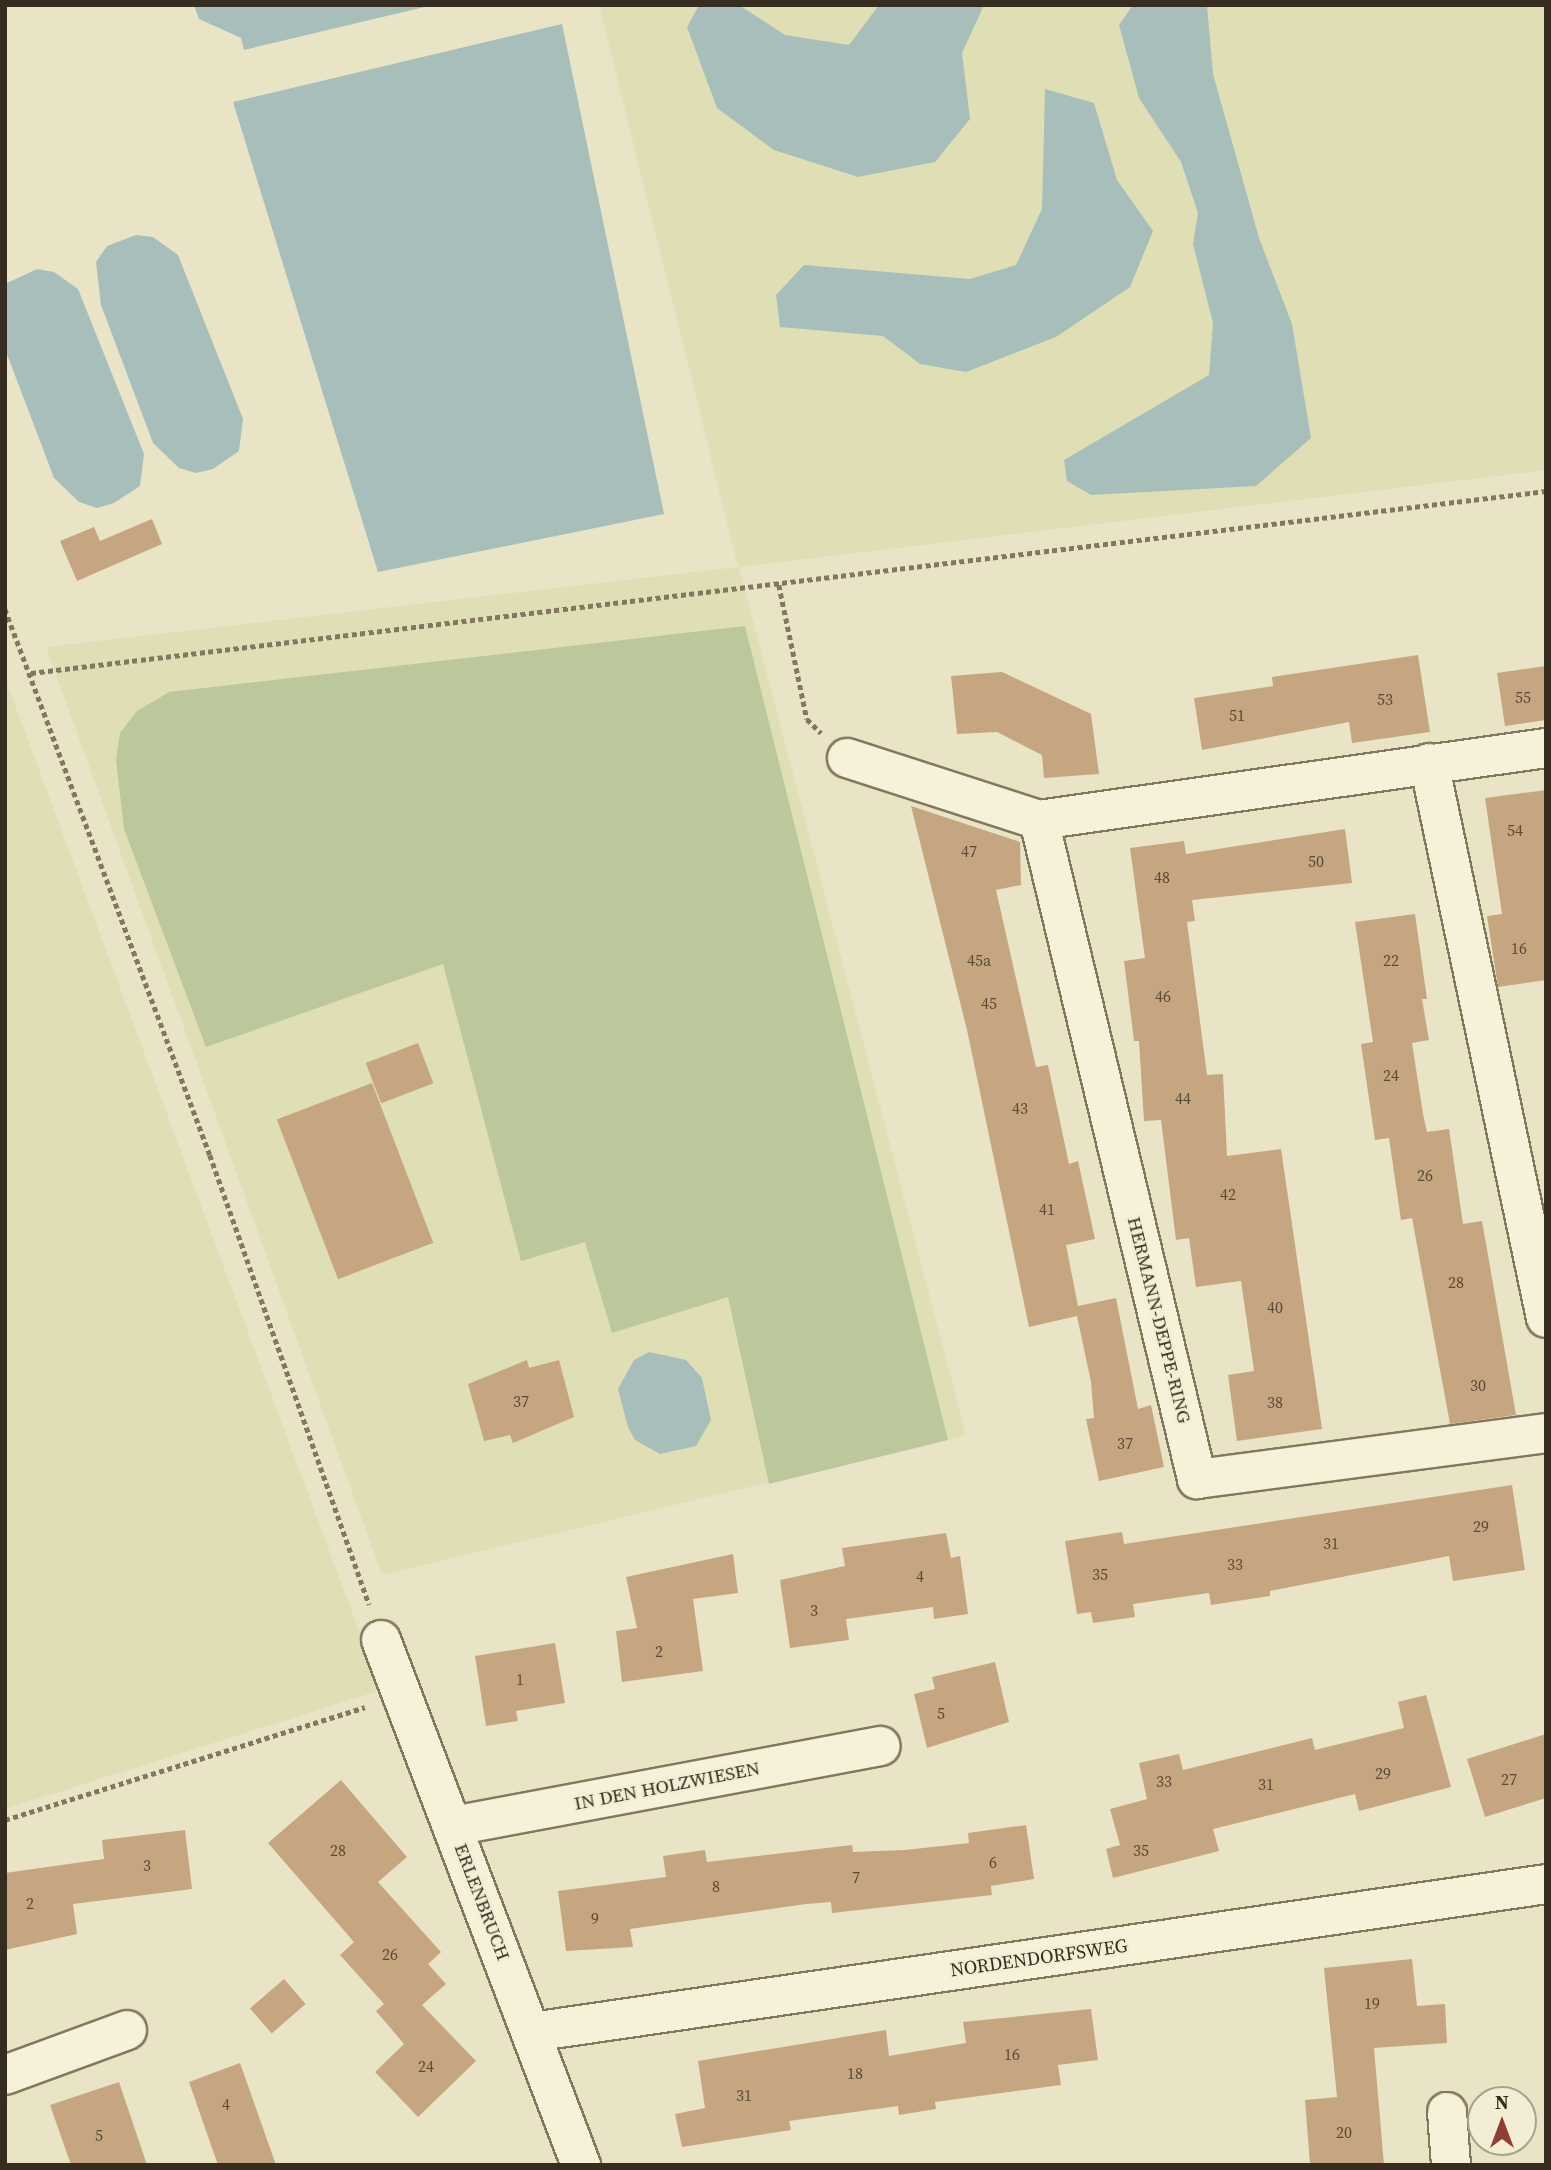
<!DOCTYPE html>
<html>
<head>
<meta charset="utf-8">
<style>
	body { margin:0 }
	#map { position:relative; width:1551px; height:2170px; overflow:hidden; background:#eae4c7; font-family:"Source Serif 4",serif }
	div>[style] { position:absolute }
	.farmland>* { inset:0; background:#dfdeb5 }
	.green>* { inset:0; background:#bcc79c }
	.water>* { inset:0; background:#a8bebb }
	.building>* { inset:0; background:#c5a680; transform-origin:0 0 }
	.path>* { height:4.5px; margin-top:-2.25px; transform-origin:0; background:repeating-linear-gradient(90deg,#84775e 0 5px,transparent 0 8.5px) }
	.roads { filter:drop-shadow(2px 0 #84775e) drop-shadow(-2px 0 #84775e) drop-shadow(0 2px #84775e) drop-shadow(0 -2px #84775e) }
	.minor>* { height:38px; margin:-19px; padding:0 19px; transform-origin:19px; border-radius:19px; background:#f6f1d9 }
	span { translate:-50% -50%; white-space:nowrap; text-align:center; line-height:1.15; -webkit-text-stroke:5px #f2eed6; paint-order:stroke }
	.number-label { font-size:16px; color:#5a4b38 }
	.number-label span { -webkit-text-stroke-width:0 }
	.street-label { font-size:19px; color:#362d20 }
	.frame { position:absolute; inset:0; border:7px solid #362d20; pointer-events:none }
	.north { position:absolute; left:1467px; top:2086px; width:70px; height:70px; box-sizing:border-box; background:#f2eed6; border:2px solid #a7a18d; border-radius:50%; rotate:0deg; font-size:19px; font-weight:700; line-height:28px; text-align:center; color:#362d20 }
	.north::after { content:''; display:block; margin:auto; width:24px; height:32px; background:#8d3f34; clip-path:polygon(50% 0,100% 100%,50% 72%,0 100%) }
</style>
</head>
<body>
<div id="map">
	<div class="farmland">
		<i style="clip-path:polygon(599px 5px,1546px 5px,1546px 470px,739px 567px,966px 1435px,382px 1575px,46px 647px,738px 567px)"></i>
		<i style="clip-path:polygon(5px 678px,381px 1690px,5px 1809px)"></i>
	</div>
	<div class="green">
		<i style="clip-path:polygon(745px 626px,948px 1440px,769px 1484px,728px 1297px,612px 1333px,585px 1242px,521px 1261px,443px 964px,206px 1047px,124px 829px,116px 760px,120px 733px,137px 711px,169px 692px)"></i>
	</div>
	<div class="water">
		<i style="clip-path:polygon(194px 5px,433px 5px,244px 50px,241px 38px,199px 19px)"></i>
		<i style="clip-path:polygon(699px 5px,739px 5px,785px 35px,849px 45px,879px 5px,984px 5px,962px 53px,970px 119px,935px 162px,858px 177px,774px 150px,717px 108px,687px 27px)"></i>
		<i style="clip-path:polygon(1133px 5px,1207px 5px,1213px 74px,1259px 238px,1292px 324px,1311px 438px,1256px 486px,1091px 495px,1067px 481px,1064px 460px,1209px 375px,1213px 323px,1193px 244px,1198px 213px,1181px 162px,1139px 98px,1119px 25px)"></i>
		<i style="clip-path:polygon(562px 24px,664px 514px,378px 572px,233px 102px)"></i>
		<i style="clip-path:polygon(1045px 89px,1094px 103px,1117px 180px,1153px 231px,1130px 287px,1056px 337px,966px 372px,920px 364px,883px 336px,780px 327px,776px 295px,804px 265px,970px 279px,1016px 265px,1042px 209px)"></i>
		<i style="clip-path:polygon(136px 235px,153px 237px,178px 255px,243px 419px,239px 451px,213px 469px,196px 473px,179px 468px,153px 443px,101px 305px,96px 262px,107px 246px)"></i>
		<i style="clip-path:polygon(37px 269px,54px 272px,78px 289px,144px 454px,140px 486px,114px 503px,97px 508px,79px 502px,54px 478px,5px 349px,5px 284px)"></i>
		<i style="clip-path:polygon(649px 1352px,686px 1360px,702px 1378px,711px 1420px,696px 1446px,660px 1454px,635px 1440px,628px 1427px,618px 1389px,634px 1360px)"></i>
	</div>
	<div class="building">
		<i style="clip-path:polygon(152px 519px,162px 544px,77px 581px,60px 541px,94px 527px,100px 541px)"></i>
		<i style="clip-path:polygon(1418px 655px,1430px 732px,1352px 743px,1349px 722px,1202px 750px,1194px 698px,1273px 686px,1272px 677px)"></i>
		<i style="clip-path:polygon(1546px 666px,1546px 720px,1505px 726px,1497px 673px)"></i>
		<i style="clip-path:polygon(1002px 672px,1091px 714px,1099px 774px,1044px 778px,1042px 755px,997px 732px,957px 734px,951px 676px)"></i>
		<i style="clip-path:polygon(1546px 790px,1546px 980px,1498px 987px,1487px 916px,1502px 914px,1485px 798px)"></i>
		<i style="clip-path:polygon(911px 806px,1020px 842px,1021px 885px,996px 890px,1036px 1067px,1048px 1065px,1069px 1164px,1078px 1161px,1095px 1239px,1066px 1245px,1078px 1306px,1116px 1298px,1138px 1409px,1151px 1405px,1164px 1467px,1099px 1481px,1086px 1419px,1094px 1418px,1091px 1382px,1077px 1316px,1029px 1327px,967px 1030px)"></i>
		<i style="clip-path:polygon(1345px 829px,1352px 883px,1192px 900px,1195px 921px,1187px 922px,1207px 1075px,1223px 1074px,1227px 1156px,1281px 1149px,1322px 1429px,1237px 1441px,1228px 1375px,1254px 1371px,1241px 1281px,1196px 1287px,1189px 1238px,1176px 1240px,1161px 1120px,1144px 1121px,1139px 1041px,1134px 1041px,1124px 961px,1145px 958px,1130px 848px,1184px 841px,1186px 854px)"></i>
		<i style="clip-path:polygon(1415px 914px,1427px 999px,1422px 999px,1429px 1040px,1412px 1043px,1423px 1114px,1427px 1132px,1449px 1129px,1463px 1224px,1482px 1221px,1516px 1415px,1450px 1424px,1412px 1218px,1401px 1220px,1389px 1138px,1375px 1140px,1361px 1044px,1373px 1042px,1355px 922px)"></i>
		<i style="left:418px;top:1043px;width:43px;height:56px;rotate:69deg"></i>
		<i style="left:372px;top:1083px;width:171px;height:102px;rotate:69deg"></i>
		<i style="clip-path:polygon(527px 1360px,529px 1368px,559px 1360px,574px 1417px,513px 1443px,510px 1435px,484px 1441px,468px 1384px)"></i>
		<i style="clip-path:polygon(1512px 1485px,1525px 1570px,1453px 1581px,1449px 1556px,1270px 1591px,1270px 1596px,1211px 1605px,1209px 1593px,1133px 1604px,1135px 1617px,1093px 1623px,1091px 1612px,1077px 1614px,1065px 1541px,1122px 1532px,1124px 1544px)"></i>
		<i style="clip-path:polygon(946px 1533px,951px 1558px,960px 1556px,968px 1614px,934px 1619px,933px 1607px,846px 1619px,849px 1640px,790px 1648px,780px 1580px,845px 1566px,842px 1548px)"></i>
		<i style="clip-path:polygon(733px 1554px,738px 1593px,693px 1599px,703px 1671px,622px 1682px,616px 1631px,637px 1628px,626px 1577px)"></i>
		<i style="clip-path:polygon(555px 1643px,565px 1703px,516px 1711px,518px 1721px,486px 1726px,475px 1656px)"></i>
		<i style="clip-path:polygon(995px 1662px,1009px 1722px,927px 1748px,914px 1694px,935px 1689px,932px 1677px)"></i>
		<i style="clip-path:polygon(1426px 1695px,1451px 1787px,1359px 1811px,1355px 1794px,1213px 1829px,1219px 1851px,1113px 1878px,1106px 1849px,1120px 1845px,1110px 1809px,1147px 1799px,1139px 1763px,1179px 1754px,1183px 1770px,1312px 1738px,1315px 1750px,1404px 1728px,1398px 1702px)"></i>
		<i style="clip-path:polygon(1546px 1734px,1546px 1798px,1485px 1817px,1467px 1759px)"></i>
		<i style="clip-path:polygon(341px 1780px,407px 1857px,378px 1882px,441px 1952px,428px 1964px,446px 1984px,422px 2005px,476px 2061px,418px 2117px,375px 2072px,404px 2044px,376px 2011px,384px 2004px,340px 1955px,354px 1942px,268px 1843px)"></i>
		<i style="clip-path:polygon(1026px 1825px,1034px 1879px,991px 1886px,992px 1895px,832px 1913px,831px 1902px,806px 1904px,630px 1929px,633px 1947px,566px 1951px,558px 1891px,666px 1877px,663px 1856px,705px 1850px,707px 1862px,852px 1845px,853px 1852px,905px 1850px,969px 1843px,968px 1833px)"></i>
		<i style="clip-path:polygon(185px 1830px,192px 1889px,73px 1904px,77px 1934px,5px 1950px,5px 1873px,104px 1859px,102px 1840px)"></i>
		<i style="clip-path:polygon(1412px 1959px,1417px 2006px,1445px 2004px,1447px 2043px,1374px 2048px,1384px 2165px,1310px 2165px,1305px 2100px,1337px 2097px,1324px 1968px)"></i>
		<i style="left:284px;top:1979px;width:33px;height:45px;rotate:49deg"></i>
		<i style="clip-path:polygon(1091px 2009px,1098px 2060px,1058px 2065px,1061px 2085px,935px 2102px,936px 2109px,899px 2115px,898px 2106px,789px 2121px,791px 2130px,682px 2147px,675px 2114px,705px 2108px,698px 2061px,886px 2030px,889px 2056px,966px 2043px,963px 2022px)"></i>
		<i style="clip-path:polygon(240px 2063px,276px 2165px,218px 2165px,189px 2082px)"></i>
		<i style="clip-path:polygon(119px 2082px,147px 2165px,71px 2165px,50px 2105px)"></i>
	</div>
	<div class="path">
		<i style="left:779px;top:585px;width:137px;rotate:78.2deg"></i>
		<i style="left:807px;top:719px;width:20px;rotate:45deg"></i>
		<i style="left:5px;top:609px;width:583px;rotate:69.42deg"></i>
		<i style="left:210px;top:1155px;width:477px;rotate:70.5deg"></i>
		<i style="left:31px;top:673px;width:1526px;rotate:-6.85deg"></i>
		<i style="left:5px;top:1820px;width:377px;rotate:-17.4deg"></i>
	</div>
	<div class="roads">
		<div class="minor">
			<i style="left:1546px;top:748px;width:512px;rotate:171.92deg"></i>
			<i style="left:1039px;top:820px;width:678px;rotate:76.52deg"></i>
			<i style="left:1197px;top:1479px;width:352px;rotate:-7.5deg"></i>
			<i style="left:847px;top:758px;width:202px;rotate:17.9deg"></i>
			<i style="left:1429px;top:763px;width:567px;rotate:78.1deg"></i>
			<i style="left:381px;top:1640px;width:562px;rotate:69.15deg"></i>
			<i style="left:453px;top:1826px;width:435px;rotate:-10.6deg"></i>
			<i style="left:532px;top:2032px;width:1025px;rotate:-8.3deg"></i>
			<i style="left:5px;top:2075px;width:130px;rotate:-20.2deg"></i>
			<i style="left:1447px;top:2112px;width:53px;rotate:85.7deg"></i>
		</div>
	</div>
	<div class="number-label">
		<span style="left:1523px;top:697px">55</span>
		<span style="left:1385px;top:699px">53</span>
		<span style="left:1237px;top:715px">51</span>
		<span style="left:1515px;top:830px">54</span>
		<span style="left:969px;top:851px">47</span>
		<span style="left:1316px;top:861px">50</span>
		<span style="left:1162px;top:877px">48</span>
		<span style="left:1519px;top:948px">16</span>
		<span style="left:979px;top:960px">45a</span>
		<span style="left:1391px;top:960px">22</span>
		<span style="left:1163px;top:996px">46</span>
		<span style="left:989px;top:1003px">45</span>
		<span style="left:1391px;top:1075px">24</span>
		<span style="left:1183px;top:1098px">44</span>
		<span style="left:1020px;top:1108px">43</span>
		<span style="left:1425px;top:1175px">26</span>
		<span style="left:1228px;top:1194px">42</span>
		<span style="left:1047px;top:1209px">41</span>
		<span style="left:1456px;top:1282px">28</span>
		<span style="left:1275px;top:1307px">40</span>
		<span style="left:1478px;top:1385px">30</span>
		<span style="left:521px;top:1401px">37</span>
		<span style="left:1275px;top:1402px">38</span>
		<span style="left:1125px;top:1443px">37</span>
		<span style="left:1481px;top:1526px">29</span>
		<span style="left:1331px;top:1543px">31</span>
		<span style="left:1235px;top:1564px">33</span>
		<span style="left:1100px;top:1574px">35</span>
		<span style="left:920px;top:1576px">4</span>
		<span style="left:814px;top:1610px">3</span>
		<span style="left:659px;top:1651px">2</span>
		<span style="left:520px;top:1679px">1</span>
		<span style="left:941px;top:1713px">5</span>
		<span style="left:1383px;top:1773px">29</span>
		<span style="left:1509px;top:1779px">27</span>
		<span style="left:1164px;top:1781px">33</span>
		<span style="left:1266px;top:1784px">31</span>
		<span style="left:338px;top:1850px">28</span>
		<span style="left:1141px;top:1850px">35</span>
		<span style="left:993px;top:1862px">6</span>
		<span style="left:147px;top:1865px">3</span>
		<span style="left:856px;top:1877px">7</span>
		<span style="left:716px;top:1886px">8</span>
		<span style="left:30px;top:1903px">2</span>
		<span style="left:595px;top:1918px">9</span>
		<span style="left:390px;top:1954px">26</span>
		<span style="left:1372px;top:2003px">19</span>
		<span style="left:1012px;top:2054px">16</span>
		<span style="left:426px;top:2066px">24</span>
		<span style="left:855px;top:2073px">18</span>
		<span style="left:744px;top:2095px">31</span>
		<span style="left:226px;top:2104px">4</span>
		<span style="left:1344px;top:2132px">20</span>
		<span style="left:99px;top:2135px">5</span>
	</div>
	<div class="street-label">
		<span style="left:1159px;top:1320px;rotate:76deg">HERMANN-DEPPE-RING</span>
		<span style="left:667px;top:1786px;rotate:-11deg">IN DEN HOLZWIESEN</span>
		<span style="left:482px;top:1902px;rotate:69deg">ERLENBRUCH</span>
		<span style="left:1039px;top:1958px;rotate:-8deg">NORDENDORFSWEG</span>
	</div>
	<div class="frame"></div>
	<div class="north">N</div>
</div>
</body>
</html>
